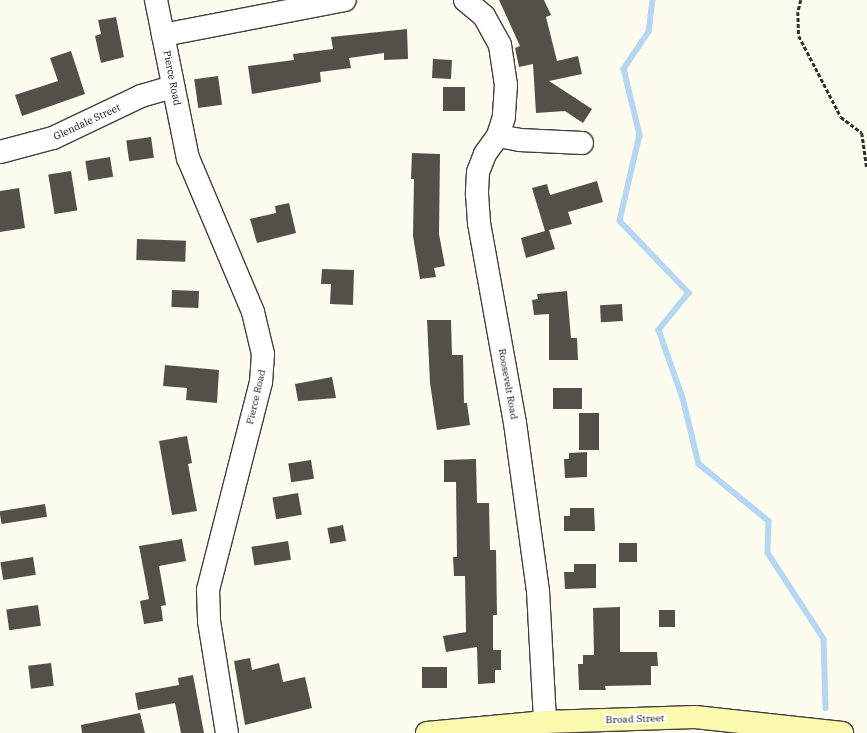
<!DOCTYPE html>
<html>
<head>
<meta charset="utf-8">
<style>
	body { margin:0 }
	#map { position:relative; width:867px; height:733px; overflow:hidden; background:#fefcee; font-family:"IBM Plex Serif",serif }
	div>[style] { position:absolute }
	.stream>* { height:5.5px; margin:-2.75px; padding:0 2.75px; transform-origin:2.75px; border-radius:2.75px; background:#b5d7f3 }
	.building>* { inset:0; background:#554f4a; transform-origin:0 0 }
	.path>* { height:2.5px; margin-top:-1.25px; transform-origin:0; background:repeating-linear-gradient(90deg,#2f2f2f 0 4px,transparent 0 6px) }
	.roads { filter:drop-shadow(1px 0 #404040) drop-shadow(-1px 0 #404040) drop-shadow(0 1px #404040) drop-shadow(0 -1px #404040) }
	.street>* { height:22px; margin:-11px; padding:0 11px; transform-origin:11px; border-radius:11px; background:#fff }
	.secondary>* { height:22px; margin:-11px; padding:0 11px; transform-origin:11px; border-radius:11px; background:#fbf9ac }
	span { translate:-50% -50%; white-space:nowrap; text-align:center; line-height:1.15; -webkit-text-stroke:4px #fff; paint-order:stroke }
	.street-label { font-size:10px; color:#0d0d0d }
</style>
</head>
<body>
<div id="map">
	<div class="stream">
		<i style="left:653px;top:0;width:32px;rotate:97deg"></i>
		<i style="left:649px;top:32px;width:45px;rotate:124deg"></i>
		<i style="left:624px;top:69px;width:68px;rotate:76.4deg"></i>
		<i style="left:640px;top:135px;width:88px;rotate:103.1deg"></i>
		<i style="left:620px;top:221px;width:100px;rotate:46.2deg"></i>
		<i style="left:689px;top:293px;width:48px;rotate:129deg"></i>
		<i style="left:659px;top:330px;width:72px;rotate:70.6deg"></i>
		<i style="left:683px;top:398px;width:68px;rotate:76.4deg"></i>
		<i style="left:699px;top:464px;width:90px;rotate:39.2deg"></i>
		<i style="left:769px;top:521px;width:32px;rotate:92deg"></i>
		<i style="left:768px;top:553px;width:103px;rotate:56.9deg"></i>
		<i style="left:824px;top:639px;width:69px;rotate:88.3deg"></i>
	</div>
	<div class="building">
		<i style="clip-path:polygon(499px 0,544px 0,551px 15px,546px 17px,557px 61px,578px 56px,582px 74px,549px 81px,592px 109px,583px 123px,565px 111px,536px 113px,533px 64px,519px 67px,515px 48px,520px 46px)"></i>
		<i style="clip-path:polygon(116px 17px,124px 57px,101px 63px,95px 36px,101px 34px,98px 20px)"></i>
		<i style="clip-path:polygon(407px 29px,408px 59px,384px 60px,384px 53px,349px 58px,351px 68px,320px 72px,321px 82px,252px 94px,248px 66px,294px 60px,293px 54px,333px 49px,331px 37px)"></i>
		<i style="clip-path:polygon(71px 51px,85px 94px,22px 116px,15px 95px,58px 81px,50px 58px)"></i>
		<i style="left:433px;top:59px;width:19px;height:19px;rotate:3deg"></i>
		<i style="left:218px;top:76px;width:29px;height:24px;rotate:82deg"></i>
		<i style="left:443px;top:87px;width:22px;height:24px"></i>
		<i style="left:151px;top:137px;width:21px;height:25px;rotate:82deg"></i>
		<i style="clip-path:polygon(412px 153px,440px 154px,439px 234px,445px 266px,434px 268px,436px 277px,420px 279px,413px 236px,414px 179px,411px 179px)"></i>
		<i style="left:110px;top:157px;width:20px;height:25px;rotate:81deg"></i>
		<i style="left:71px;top:171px;width:40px;height:23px;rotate:81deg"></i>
		<i style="clip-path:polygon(597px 181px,603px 202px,568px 212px,572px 224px,549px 230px,555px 249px,526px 258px,521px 238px,545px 231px,532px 188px,547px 184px,550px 195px)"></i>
		<i style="clip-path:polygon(19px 188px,25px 228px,0 232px,0 191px)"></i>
		<i style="clip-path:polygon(289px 203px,296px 233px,257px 243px,250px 219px,276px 213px,275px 206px)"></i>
		<i style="left:137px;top:239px;width:49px;height:21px;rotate:2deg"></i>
		<i style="clip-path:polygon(322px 269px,354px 270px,353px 305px,330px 304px,331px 284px,321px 284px)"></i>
		<i style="left:172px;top:290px;width:27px;height:17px;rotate:2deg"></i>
		<i style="clip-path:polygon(567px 291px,571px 338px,577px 338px,578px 360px,549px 360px,549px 314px,534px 315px,532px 300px,538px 299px,537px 294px)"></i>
		<i style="left:622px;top:304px;width:17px;height:22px;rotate:87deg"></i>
		<i style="clip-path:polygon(427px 320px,451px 320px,452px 355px,463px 355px,464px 403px,467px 403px,470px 425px,437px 430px,430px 383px)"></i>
		<i style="clip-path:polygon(165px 365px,219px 370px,217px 403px,186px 400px,187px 388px,163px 386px)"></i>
		<i style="clip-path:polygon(332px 377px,336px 398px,298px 401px,295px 384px)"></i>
		<i style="left:553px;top:388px;width:29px;height:21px"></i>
		<i style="left:579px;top:413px;width:20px;height:37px"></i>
		<i style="clip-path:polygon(187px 436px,192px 463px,188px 464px,197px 511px,172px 515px,159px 441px)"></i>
		<i style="clip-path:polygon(587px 452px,587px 477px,565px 478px,564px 459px,569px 459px,569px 453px)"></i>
		<i style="clip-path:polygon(476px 459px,477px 503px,489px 503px,490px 550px,496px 550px,497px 615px,493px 615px,493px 650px,501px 650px,501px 670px,495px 670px,495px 683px,478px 684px,477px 647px,446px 652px,443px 636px,466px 632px,465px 576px,454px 576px,453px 557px,457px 557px,456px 482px,444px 482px,444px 460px)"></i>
		<i style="left:311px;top:460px;width:19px;height:23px;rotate:81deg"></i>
		<i style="left:298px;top:493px;width:22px;height:26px;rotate:80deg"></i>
		<i style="left:45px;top:504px;width:13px;height:46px;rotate:81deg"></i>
		<i style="clip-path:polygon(570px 508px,594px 508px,595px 531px,564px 531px,564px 516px,570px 516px)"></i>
		<i style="left:343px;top:525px;width:16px;height:16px;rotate:79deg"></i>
		<i style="clip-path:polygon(182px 539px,186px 561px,159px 566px,166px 605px,161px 606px,163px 621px,144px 624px,140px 601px,149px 599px,139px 546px)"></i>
		<i style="left:288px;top:541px;width:19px;height:37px;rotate:81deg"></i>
		<i style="left:619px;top:543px;width:18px;height:19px"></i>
		<i style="left:33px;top:557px;width:18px;height:33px;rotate:81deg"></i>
		<i style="clip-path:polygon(574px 564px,596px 564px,596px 588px,565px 589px,564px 572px,574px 572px)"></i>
		<i style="left:38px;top:605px;width:21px;height:32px;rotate:82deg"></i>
		<i style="clip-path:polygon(620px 607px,620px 652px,657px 652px,658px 666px,651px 666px,651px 685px,605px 686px,606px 690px,579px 690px,578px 664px,583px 664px,583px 655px,594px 655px,593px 608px)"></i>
		<i style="left:659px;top:610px;width:16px;height:17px"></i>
		<i style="clip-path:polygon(250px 658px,252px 670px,279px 663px,283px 682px,305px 677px,312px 708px,245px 725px,234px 661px)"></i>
		<i style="left:51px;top:663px;width:23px;height:23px;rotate:83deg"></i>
		<i style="left:422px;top:667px;width:25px;height:21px"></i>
		<i style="clip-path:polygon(193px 675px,204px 733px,181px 733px,175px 703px,138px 710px,135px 693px,179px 685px,178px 678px)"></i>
		<i style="clip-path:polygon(140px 713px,145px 733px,82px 733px,81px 725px)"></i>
	</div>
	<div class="path">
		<i style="left:801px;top:0;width:12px;rotate:104deg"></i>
		<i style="left:798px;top:12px;width:24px;rotate:88deg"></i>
		<i style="left:799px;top:36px;width:91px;rotate:62.6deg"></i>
		<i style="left:841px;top:117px;width:26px;rotate:37deg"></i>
		<i style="left:862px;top:133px;width:35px;rotate:82deg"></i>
	</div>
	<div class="roads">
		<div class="street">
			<i style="left:156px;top:0;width:161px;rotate:78.6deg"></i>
			<i style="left:188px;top:158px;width:167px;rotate:67.1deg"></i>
			<i style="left:253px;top:312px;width:43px;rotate:76.6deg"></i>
			<i style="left:263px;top:354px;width:28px;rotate:94deg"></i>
			<i style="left:261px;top:382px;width:215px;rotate:104.3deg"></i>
			<i style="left:208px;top:590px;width:31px;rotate:88deg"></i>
			<i style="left:209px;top:621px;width:113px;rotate:80.9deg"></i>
			<i style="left:465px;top:0;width:25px;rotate:40deg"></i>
			<i style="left:484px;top:16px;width:33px;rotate:61deg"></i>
			<i style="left:500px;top:45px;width:40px;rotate:81.5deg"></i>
			<i style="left:506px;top:85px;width:32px;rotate:94deg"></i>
			<i style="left:504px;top:117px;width:20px;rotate:108deg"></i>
			<i style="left:498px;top:136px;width:22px;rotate:126deg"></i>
			<i style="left:485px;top:154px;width:19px;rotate:111deg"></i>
			<i style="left:478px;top:172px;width:22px;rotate:93deg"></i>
			<i style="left:477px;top:194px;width:29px;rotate:86deg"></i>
			<i style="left:479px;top:223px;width:203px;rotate:79.8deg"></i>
			<i style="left:515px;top:423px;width:170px;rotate:82.2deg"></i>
			<i style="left:538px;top:591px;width:131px;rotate:86.9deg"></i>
			<i style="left:163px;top:35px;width:185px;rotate:-10.9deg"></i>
			<i style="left:498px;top:136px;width:22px;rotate:10deg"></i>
			<i style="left:520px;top:140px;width:62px;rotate:2.8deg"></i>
			<i style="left:0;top:152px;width:55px;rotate:-14.8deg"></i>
			<i style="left:53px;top:138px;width:98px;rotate:-25.5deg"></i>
			<i style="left:141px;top:96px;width:33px;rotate:-16deg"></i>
		</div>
		<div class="secondary">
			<i style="left:427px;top:733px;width:119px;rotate:-5.3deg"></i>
			<i style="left:545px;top:722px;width:150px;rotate:-1.9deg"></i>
			<i style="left:695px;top:717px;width:148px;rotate:6.2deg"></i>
		</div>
	</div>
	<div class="street-label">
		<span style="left:172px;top:78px;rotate:79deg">Pierce Road</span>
		<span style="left:87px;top:122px;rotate:-25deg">Glendale Street</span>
		<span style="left:508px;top:384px;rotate:80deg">Roosevelt Road</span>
		<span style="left:256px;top:397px;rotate:-77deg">Pierce Road</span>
		<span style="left:635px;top:719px;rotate:-2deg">Broad Street</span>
	</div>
</div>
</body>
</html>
